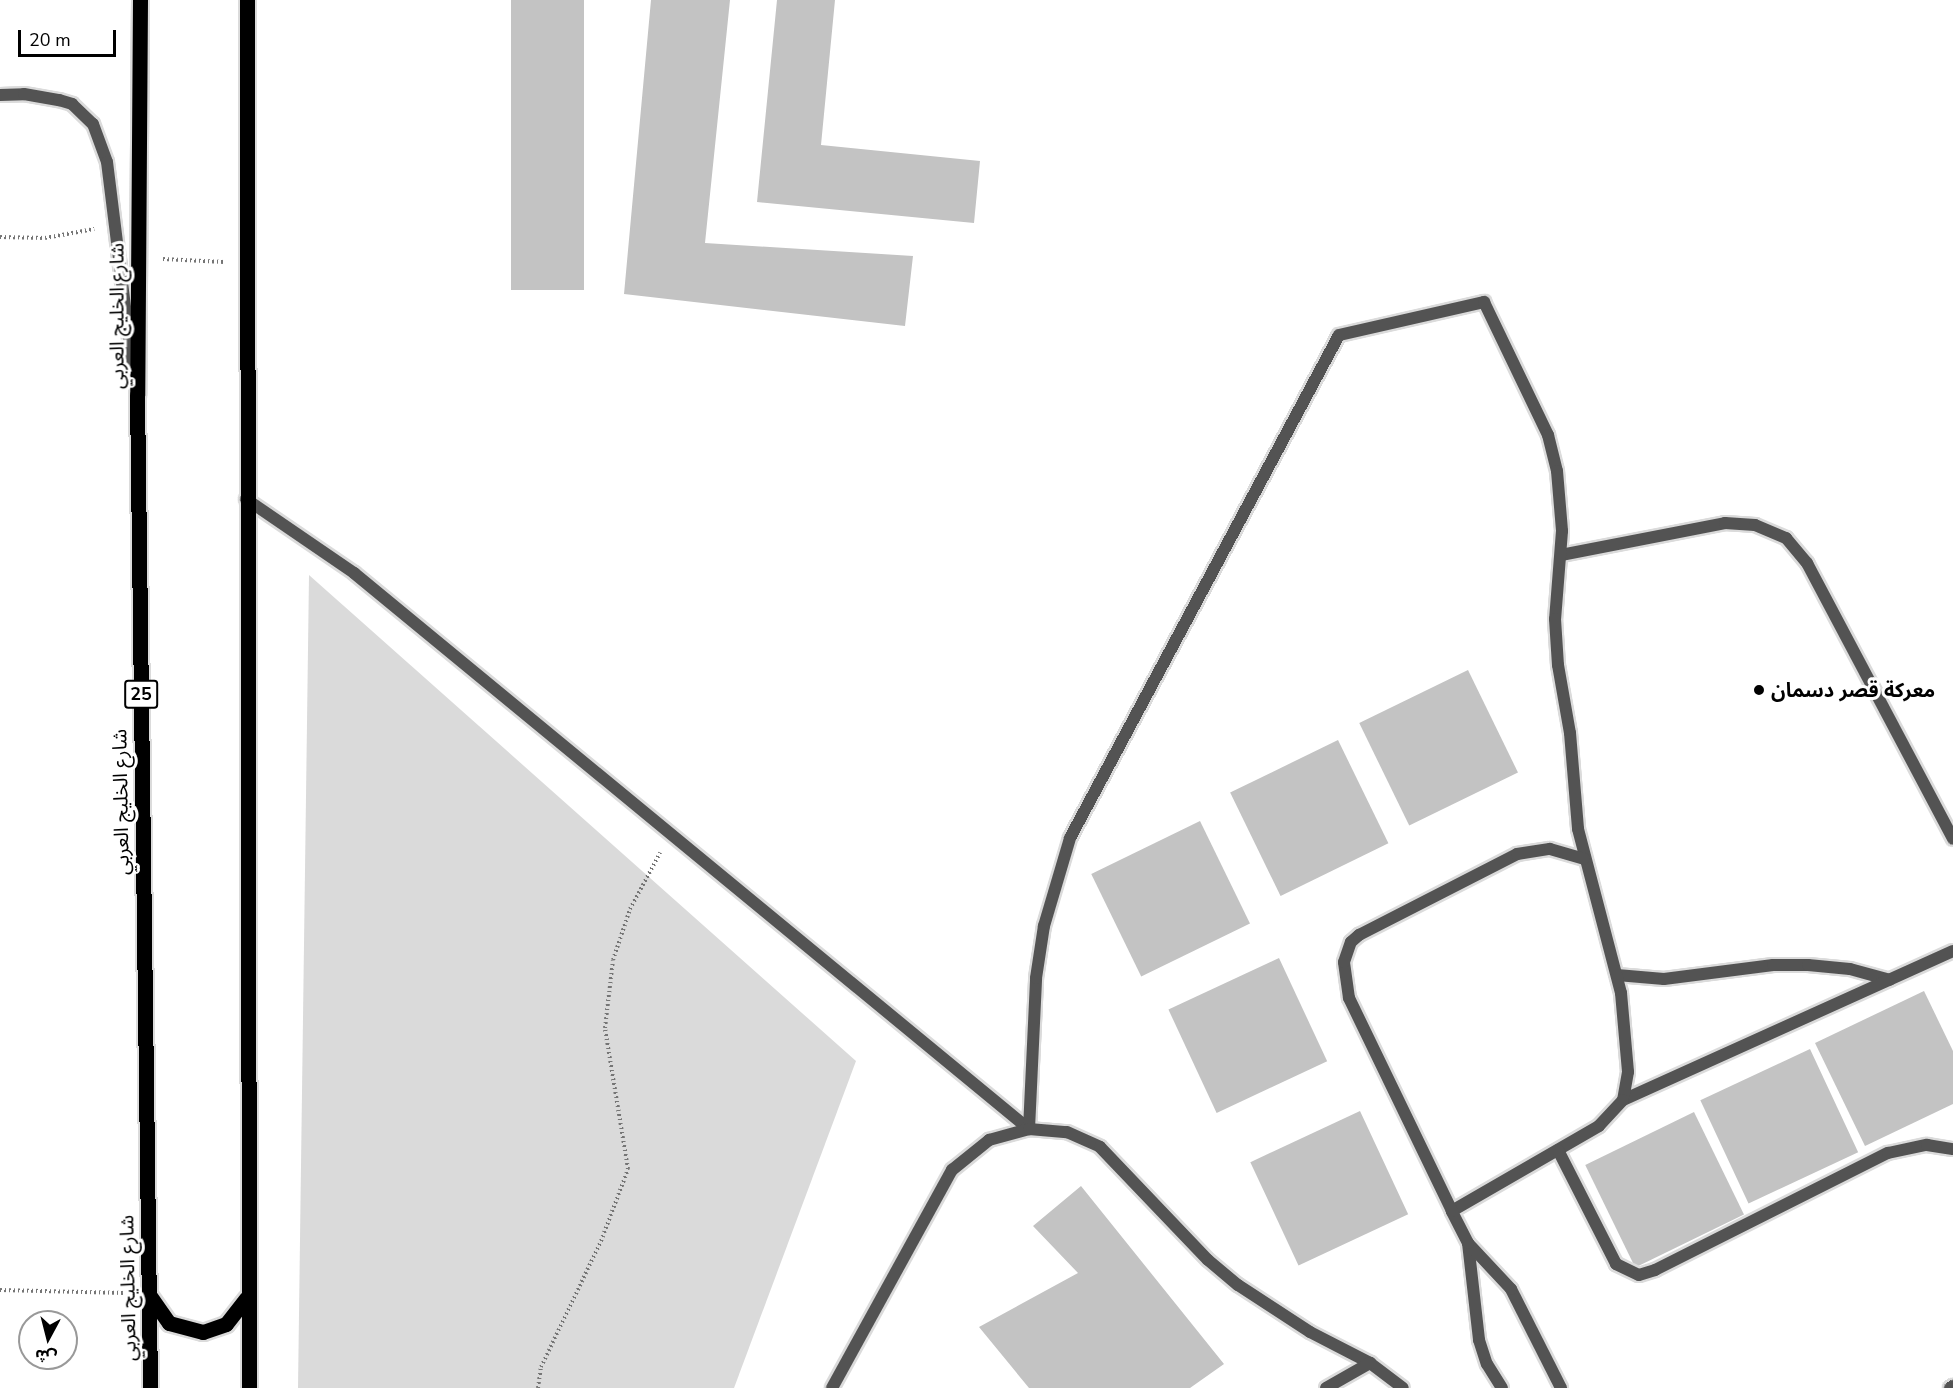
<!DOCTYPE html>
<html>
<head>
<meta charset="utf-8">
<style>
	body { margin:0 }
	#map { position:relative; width:1953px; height:1388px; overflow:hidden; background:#fff; font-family:"Nunito Sans","Noto Sans Arabic",sans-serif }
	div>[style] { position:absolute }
	.green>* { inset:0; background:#dadada }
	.building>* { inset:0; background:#c3c3c3; transform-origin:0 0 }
	.path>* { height:4px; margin-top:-2px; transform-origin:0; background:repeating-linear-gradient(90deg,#757575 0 1.5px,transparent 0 4.5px) }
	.roads { filter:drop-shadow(2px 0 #dbdbdb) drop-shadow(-2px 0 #dbdbdb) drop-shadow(0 2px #dbdbdb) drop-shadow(0 -2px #dbdbdb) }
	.service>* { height:12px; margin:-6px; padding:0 6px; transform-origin:6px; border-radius:6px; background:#535353 }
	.primary>* { height:15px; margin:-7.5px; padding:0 7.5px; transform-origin:7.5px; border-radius:7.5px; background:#000 }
	.dots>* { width:16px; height:16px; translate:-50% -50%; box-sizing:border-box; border:3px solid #fff; border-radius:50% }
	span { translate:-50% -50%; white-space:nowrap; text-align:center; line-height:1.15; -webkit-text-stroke:6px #fff; paint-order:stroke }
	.shield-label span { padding:2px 4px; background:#fff; border:2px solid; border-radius:4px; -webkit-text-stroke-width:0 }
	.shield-label { font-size:18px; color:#000; font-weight:700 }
	.street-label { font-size:20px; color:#000 }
	.poi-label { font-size:20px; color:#000; font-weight:700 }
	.left { translate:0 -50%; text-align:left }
	.north { position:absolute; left:18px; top:1310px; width:60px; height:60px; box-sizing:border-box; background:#fff; border:2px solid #999; border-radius:50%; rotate:187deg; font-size:16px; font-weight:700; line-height:24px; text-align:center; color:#000 }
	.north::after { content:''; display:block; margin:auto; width:21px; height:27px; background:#000; clip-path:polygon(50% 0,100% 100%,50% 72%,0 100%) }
	.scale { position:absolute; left:18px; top:30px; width:98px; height:27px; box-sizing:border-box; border:3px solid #000; border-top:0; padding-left:8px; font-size:18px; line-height:21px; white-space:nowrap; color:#000; -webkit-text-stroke:4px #fff; paint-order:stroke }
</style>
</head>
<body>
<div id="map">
	<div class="green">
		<i style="clip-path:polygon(309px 575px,856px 1061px,734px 1388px,298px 1388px)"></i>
	</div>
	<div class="building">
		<i style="left:511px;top:0;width:73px;height:290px"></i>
		<i style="clip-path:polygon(651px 0,730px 0,705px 243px,913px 256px,905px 326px,624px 294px)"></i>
		<i style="clip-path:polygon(777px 0,835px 0,821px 145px,980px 161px,974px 223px,757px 202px)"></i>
		<i style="left:1468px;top:670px;width:114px;height:121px;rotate:64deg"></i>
		<i style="left:1338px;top:740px;width:115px;height:120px;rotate:64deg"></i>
		<i style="left:1200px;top:821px;width:114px;height:121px;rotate:64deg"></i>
		<i style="left:1279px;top:958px;width:114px;height:122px;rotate:65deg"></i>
		<i style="clip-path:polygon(1924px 991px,1953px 1051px,1953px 1104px,1865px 1146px,1815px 1043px)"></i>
		<i style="left:1810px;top:1049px;width:114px;height:121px;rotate:65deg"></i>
		<i style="left:1360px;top:1111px;width:114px;height:121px;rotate:65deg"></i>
		<i style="left:1694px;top:1112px;width:114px;height:121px;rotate:64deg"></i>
		<i style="clip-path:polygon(1081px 1186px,1224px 1364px,1190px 1388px,1029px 1388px,979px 1327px,1078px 1273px,1033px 1226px)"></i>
	</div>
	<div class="path">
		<i style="left:0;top:237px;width:45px;rotate:1.3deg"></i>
		<i style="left:45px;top:238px;width:50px;rotate:-10.4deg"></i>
		<i style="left:163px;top:259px;width:61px;rotate:2.8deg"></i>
		<i style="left:0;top:1290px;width:125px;rotate:1.4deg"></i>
		<i style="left:538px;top:1388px;width:21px;rotate:-82deg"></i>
		<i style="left:541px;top:1367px;width:140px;rotate:-64.5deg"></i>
		<i style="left:601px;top:1241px;width:77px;rotate:-69.4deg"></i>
		<i style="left:628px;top:1169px;width:143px;rotate:-99.3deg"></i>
		<i style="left:605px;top:1028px;width:68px;rotate:-83.3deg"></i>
		<i style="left:613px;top:960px;width:54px;rotate:-71.6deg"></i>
		<i style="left:630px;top:909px;width:64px;rotate:-61.8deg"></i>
	</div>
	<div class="roads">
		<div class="service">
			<i style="left:0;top:95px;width:24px;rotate:-2deg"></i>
			<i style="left:24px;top:94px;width:36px;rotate:10deg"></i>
			<i style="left:59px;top:100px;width:14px;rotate:17deg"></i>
			<i style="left:72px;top:104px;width:29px;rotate:44deg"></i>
			<i style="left:93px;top:124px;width:40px;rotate:69.8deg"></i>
			<i style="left:107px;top:162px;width:204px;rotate:82.9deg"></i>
			<i style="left:246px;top:499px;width:131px;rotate:34.4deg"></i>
			<i style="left:354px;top:573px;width:875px;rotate:39.48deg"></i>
			<i style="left:1561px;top:555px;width:167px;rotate:-11deg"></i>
			<i style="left:1725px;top:523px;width:30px;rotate:4deg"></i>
			<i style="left:1755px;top:525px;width:34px;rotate:23deg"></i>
			<i style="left:1786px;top:538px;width:33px;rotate:50deg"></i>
			<i style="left:1807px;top:563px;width:312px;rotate:62.1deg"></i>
			<i style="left:1617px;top:975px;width:47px;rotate:4.9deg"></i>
			<i style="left:1664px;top:979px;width:110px;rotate:-7.3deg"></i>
			<i style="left:1773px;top:965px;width:35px"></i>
			<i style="left:1808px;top:965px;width:42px;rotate:5.4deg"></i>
			<i style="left:1850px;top:969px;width:41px;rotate:15.4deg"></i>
			<i style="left:1623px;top:1100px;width:362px;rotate:-24.3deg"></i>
			<i style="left:1029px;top:1129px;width:151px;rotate:-87.3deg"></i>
			<i style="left:1036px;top:978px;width:53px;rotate:-81.3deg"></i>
			<i style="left:1044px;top:926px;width:92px;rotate:-73.5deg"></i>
			<i style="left:1070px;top:838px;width:570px;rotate:-61.86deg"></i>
			<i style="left:1339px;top:335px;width:149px;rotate:-12.8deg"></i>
			<i style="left:1484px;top:302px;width:148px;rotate:64.3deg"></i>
			<i style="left:1548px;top:435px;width:37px;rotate:76deg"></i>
			<i style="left:1557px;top:471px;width:60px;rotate:85.2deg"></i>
			<i style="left:1562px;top:531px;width:88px;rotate:94.5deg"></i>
			<i style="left:1555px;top:619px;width:46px;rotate:86.3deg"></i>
			<i style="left:1558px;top:665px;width:69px;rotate:80deg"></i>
			<i style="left:1570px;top:733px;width:96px;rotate:85.2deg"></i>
			<i style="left:1578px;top:829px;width:170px;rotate:75.3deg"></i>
			<i style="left:1621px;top:993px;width:79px;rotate:84.9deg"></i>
			<i style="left:1628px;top:1072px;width:28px;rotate:100deg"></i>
			<i style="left:1623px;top:1100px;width:35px;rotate:133deg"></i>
			<i style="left:1599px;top:1126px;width:170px;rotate:150deg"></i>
			<i style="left:1558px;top:1150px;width:128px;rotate:63deg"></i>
			<i style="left:1616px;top:1264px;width:25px;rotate:26deg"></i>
			<i style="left:1639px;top:1275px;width:17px;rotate:-17deg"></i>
			<i style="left:1655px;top:1270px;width:261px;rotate:-26.7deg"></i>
			<i style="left:1888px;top:1153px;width:40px;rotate:-12deg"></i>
			<i style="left:1927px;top:1145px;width:26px;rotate:9deg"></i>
			<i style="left:1468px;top:1243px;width:98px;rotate:83.5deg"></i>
			<i style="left:1479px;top:1340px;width:25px;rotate:72deg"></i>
			<i style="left:1487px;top:1364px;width:28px;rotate:58deg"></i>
			<i style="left:832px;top:1388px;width:249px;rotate:-61.2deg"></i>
			<i style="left:952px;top:1170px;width:48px;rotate:-39deg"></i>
			<i style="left:989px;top:1140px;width:41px;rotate:-15.4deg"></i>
			<i style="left:1029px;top:1129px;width:38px;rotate:5deg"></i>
			<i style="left:1067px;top:1132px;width:36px;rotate:24deg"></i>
			<i style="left:1100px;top:1147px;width:156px;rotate:46.3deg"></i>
			<i style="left:1208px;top:1260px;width:39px;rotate:40deg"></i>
			<i style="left:1238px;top:1285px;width:86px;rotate:33.1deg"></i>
			<i style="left:1310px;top:1332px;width:68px;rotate:27.3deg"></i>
			<i style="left:1370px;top:1363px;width:41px;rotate:37.1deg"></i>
			<i style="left:1326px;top:1388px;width:51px;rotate:-29.6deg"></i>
			<i style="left:1561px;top:1388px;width:111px;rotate:-116.8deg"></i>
			<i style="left:1511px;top:1289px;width:63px;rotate:-133.1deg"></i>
			<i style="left:1468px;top:1243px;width:36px;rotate:-117deg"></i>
			<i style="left:1452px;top:1211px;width:237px;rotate:-115.8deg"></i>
			<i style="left:1349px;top:998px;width:36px;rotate:-98deg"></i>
			<i style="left:1344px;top:962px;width:21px;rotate:-71deg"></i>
			<i style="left:1351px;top:942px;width:11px;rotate:-41deg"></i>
			<i style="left:1359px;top:935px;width:178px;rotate:-27.1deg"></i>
			<i style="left:1517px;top:854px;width:33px;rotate:-9deg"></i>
			<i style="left:1550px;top:849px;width:35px;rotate:16deg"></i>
			<i style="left:1950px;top:1388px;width:4px;rotate:-34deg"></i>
		</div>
		<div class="primary">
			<i style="left:140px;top:0;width:395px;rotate:90.4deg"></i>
			<i style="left:137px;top:395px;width:993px;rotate:89.25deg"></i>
			<i style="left:247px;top:0;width:1388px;rotate:89.92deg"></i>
			<i style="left:150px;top:1296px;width:33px;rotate:55deg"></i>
			<i style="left:169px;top:1323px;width:35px;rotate:15deg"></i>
			<i style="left:203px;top:1332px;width:24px;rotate:-19deg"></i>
			<i style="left:226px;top:1324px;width:33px;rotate:-52deg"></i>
		</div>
	</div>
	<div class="dots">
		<i style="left:1759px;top:690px;background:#000"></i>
	</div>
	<div class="shield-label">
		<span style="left:141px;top:694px">25</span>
	</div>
	<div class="street-label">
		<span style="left:117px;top:316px;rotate:-90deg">شارع الخليج العربي</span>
		<span style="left:121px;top:802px;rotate:-91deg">شارع الخليج العربي</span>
		<span style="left:128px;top:1288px;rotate:-91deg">شارع الخليج العربي</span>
	</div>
	<div class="poi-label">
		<span class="left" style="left:1771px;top:690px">معركة قصر دسمان</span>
	</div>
	<div class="north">ش</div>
	<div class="scale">20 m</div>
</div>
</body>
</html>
